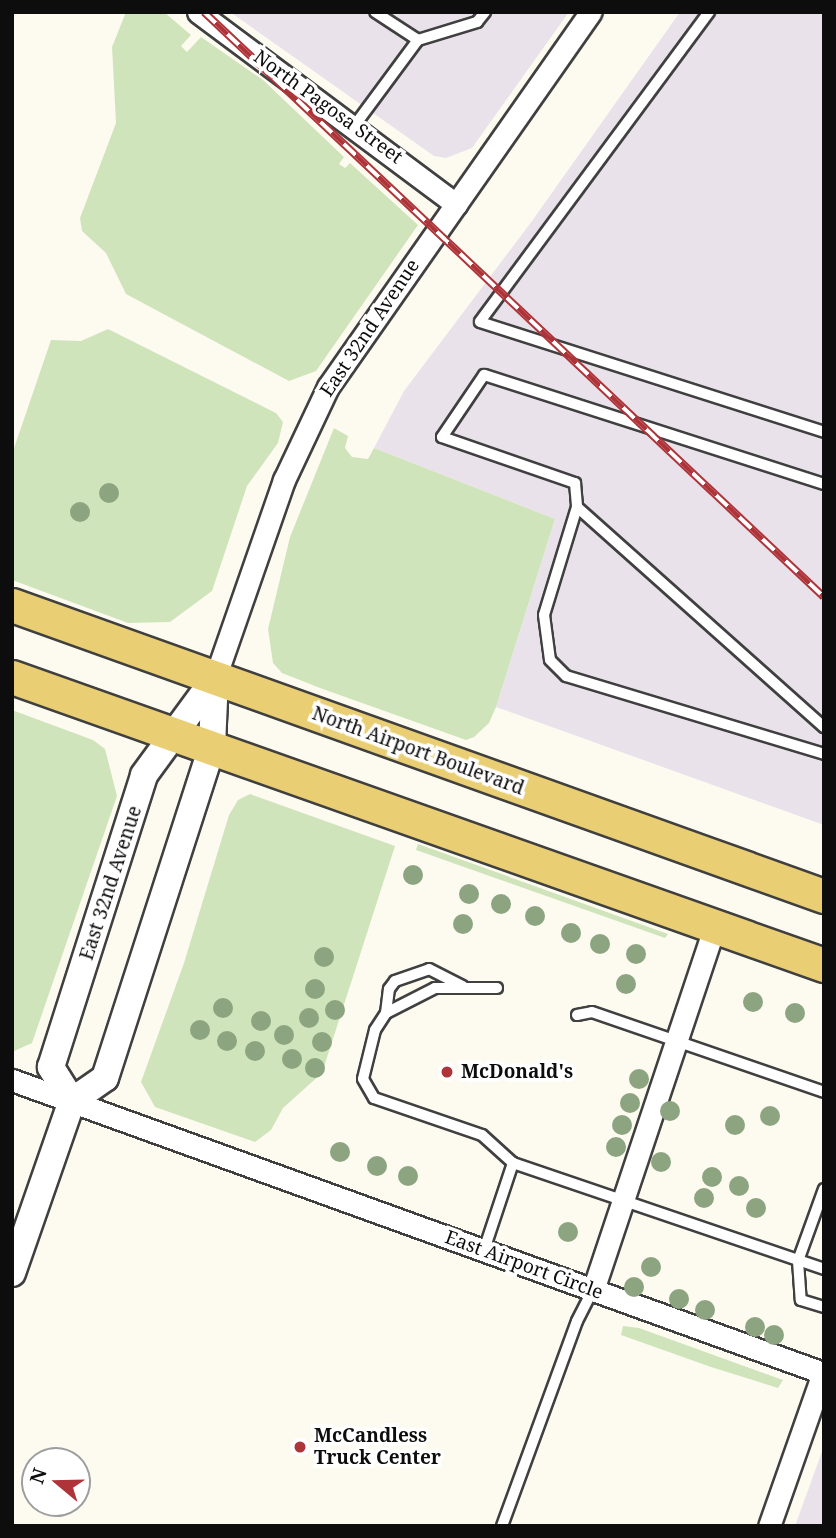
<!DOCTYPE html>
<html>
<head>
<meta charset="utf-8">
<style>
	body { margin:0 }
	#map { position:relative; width:836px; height:1538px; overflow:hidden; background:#fdfbef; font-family:"Noto Serif",serif }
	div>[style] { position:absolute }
	.industrial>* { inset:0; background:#eae2eb }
	.green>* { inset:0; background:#d0e4bc }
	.roads { filter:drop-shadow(2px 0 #404040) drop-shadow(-2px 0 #404040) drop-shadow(0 2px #404040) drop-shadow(0 -2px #404040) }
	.service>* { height:10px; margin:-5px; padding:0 5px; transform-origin:5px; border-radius:5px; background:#fff }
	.minor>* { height:21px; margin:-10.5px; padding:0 10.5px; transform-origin:10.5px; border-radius:10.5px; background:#fff }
	.tertiary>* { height:26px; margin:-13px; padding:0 13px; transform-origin:13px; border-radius:13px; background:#fff }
	.primary>* { height:33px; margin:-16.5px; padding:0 16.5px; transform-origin:16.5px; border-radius:16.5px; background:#eace73 }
	.rail>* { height:8px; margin-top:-4px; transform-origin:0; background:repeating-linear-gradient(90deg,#fff 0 16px,#ae3439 0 32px); box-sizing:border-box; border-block:2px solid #ae3439 }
	.trees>* { width:20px; height:20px; margin:-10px; border-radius:50%; background:#8ca580 }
	.dots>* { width:19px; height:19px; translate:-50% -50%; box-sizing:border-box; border:4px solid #fff; border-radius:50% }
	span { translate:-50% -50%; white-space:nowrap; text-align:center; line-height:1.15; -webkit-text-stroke:7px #fff; paint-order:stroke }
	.street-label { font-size:19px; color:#0d0d0d }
	.poi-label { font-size:19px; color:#0d0d0d; font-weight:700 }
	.left { translate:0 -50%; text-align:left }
	.frame { position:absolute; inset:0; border:14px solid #0d0d0d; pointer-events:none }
	.north { position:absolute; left:21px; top:1447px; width:70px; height:70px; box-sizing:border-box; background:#fff; border:2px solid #9e9e9e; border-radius:50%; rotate:289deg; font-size:19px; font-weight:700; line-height:28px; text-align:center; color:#0d0d0d }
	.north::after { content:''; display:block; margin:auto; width:24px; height:32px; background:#ae3439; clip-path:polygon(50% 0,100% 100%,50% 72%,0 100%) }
</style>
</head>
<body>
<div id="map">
	<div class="industrial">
		<i style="clip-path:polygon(230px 12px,569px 12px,472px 148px,446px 158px,434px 156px)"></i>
		<i style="clip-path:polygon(680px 12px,824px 12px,824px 825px,496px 707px,555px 519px,374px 448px,404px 391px,532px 221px)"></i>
		<i style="clip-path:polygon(824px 1446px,824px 1526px,795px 1526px)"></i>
	</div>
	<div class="green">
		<i style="clip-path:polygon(126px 12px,164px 12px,191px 35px,181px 46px,187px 52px,201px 37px,263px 80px,344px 157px,339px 164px,345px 168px,350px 163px,418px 225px,316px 371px,289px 381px,126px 294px,106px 253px,82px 231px,80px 218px,116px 123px,112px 47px)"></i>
		<i style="clip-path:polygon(108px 329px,276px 413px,283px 422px,278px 443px,247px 486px,212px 591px,170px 622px,128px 623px,12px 580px,12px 454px,51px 340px,81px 341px)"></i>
		<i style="clip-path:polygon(334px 428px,348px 436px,345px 448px,352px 457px,368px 459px,374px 448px,555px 519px,496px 707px,489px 723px,474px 737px,466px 740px,320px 688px,282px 673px,273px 663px,268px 629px,290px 537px)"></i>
		<i style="clip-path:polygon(12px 710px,93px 740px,105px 749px,117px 796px,32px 1043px,12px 1052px)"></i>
		<i style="clip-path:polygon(250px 794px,395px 846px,322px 1073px,283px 1108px,271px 1130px,255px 1142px,155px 1107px,141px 1082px,184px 963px,229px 815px,238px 800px)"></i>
		<i style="clip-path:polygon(418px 844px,668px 934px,665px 938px,416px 850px)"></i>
		<i style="clip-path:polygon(623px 1326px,639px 1328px,783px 1380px,778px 1388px,711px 1367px,621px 1335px)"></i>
	</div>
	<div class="roads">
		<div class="service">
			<i style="left:709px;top:12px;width:385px;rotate:126.5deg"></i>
			<i style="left:480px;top:322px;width:361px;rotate:17.7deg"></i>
			<i style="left:418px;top:40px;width:62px;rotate:-17deg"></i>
			<i style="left:477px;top:22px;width:13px;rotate:-51deg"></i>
			<i style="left:355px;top:125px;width:106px;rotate:-53.5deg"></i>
			<i style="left:418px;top:40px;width:51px;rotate:-146.9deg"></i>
			<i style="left:824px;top:484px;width:357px;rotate:-162.2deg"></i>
			<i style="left:484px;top:375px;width:75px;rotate:124.1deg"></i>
			<i style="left:442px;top:437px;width:141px;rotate:19.1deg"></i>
			<i style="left:575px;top:483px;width:24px;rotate:85deg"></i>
			<i style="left:577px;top:507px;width:331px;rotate:41.7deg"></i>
			<i style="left:577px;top:507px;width:113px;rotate:107deg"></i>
			<i style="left:544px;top:615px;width:45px;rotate:82.4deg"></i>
			<i style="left:550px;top:660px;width:23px;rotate:45deg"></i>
			<i style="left:566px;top:676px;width:270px;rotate:16.8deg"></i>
			<i style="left:497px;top:988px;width:62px;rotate:180deg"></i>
			<i style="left:435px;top:988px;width:55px;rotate:153deg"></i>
			<i style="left:386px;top:1013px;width:20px;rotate:123deg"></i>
			<i style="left:375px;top:1030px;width:50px;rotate:103.8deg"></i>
			<i style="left:363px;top:1079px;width:22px;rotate:60deg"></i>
			<i style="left:374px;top:1098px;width:114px;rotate:18.9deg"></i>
			<i style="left:482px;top:1135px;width:42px;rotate:42.1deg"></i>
			<i style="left:386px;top:1013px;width:24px;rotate:-83deg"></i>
			<i style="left:389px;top:989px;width:10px;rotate:-53deg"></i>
			<i style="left:395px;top:981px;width:36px;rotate:-19deg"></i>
			<i style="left:429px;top:969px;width:38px;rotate:27deg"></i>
			<i style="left:577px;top:1015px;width:15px;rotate:-11deg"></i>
			<i style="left:592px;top:1012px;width:245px;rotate:19deg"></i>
			<i style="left:824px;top:1189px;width:77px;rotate:109.9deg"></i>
			<i style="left:798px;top:1261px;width:39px;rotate:86deg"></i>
			<i style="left:801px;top:1300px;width:24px;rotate:17deg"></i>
			<i style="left:484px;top:1250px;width:92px;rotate:-71.6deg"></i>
			<i style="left:513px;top:1163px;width:329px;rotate:18.8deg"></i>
			<i style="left:502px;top:1526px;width:218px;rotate:-69.9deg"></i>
			<i style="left:577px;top:1321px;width:35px;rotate:-63deg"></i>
		</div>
		<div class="minor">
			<i style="left:198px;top:12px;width:322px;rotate:36.7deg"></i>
			<i style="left:215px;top:678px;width:210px;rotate:-70.8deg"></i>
			<i style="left:284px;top:480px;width:103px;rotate:-64.7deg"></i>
			<i style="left:328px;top:387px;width:458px;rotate:-55deg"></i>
			<i style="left:12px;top:1080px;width:862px;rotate:19.86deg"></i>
			<i style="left:823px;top:1373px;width:162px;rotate:109.4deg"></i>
			<i style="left:593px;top:1290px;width:384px;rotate:-71.5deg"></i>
		</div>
		<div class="tertiary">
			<i style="left:72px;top:1101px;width:40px;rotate:-122deg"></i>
			<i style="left:51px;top:1067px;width:306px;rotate:-72.3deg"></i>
			<i style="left:144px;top:775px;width:120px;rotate:-53.8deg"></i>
			<i style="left:12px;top:1273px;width:182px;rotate:-70.8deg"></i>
			<i style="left:72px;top:1101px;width:40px;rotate:-34.9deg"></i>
			<i style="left:105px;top:1078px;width:349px;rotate:-72.1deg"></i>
			<i style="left:212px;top:746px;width:68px;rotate:-87.5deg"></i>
		</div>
		<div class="primary">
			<i style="left:12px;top:605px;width:863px;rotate:19.72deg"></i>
			<i style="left:12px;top:677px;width:862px;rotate:19.53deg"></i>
		</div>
	</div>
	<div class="rail">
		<i style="left:204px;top:12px;width:852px;rotate:43.34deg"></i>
	</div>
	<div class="trees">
		<i style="left:109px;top:493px"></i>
		<i style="left:80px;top:512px"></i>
		<i style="left:413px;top:875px"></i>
		<i style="left:469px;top:894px"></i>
		<i style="left:501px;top:904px"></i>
		<i style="left:535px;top:916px"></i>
		<i style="left:463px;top:924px"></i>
		<i style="left:571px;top:933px"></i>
		<i style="left:600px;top:944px"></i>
		<i style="left:636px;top:954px"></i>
		<i style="left:324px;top:957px"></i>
		<i style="left:626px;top:984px"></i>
		<i style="left:315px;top:989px"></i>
		<i style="left:753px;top:1002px"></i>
		<i style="left:223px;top:1008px"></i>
		<i style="left:335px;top:1010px"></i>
		<i style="left:795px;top:1013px"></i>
		<i style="left:309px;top:1018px"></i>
		<i style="left:261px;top:1021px"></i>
		<i style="left:200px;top:1030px"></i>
		<i style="left:284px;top:1035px"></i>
		<i style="left:227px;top:1041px"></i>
		<i style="left:322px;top:1042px"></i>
		<i style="left:255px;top:1051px"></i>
		<i style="left:292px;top:1059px"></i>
		<i style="left:315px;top:1068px"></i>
		<i style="left:639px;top:1079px"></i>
		<i style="left:630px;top:1103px"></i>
		<i style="left:670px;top:1111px"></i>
		<i style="left:770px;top:1116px"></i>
		<i style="left:622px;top:1125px"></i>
		<i style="left:735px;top:1125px"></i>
		<i style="left:616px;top:1147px"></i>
		<i style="left:340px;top:1152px"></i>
		<i style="left:661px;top:1162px"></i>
		<i style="left:377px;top:1166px"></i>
		<i style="left:408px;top:1176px"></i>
		<i style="left:712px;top:1177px"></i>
		<i style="left:739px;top:1186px"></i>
		<i style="left:704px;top:1198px"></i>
		<i style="left:756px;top:1208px"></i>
		<i style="left:568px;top:1232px"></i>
		<i style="left:651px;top:1267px"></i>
		<i style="left:634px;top:1287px"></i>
		<i style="left:679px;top:1299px"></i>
		<i style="left:705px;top:1310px"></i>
		<i style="left:755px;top:1327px"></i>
		<i style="left:774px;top:1335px"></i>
	</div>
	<div class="dots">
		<i style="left:447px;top:1072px;background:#ae3439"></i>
		<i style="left:300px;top:1447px;background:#ae3439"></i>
	</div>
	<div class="street-label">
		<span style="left:328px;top:107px;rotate:36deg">North Pagosa Street</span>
		<span style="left:370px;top:328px;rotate:-56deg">East 32nd Avenue</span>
		<span style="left:418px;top:751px;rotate:20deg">North Airport Boulevard</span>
		<span style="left:111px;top:883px;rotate:-72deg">East 32nd Avenue</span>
		<span style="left:524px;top:1265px;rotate:20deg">East Airport Circle</span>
	</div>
	<div class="poi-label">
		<span class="left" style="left:461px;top:1072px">McDonald's</span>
		<span class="left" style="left:314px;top:1447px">McCandless<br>Truck Center</span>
	</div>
	<div class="frame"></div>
	<div class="north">N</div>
</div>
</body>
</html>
